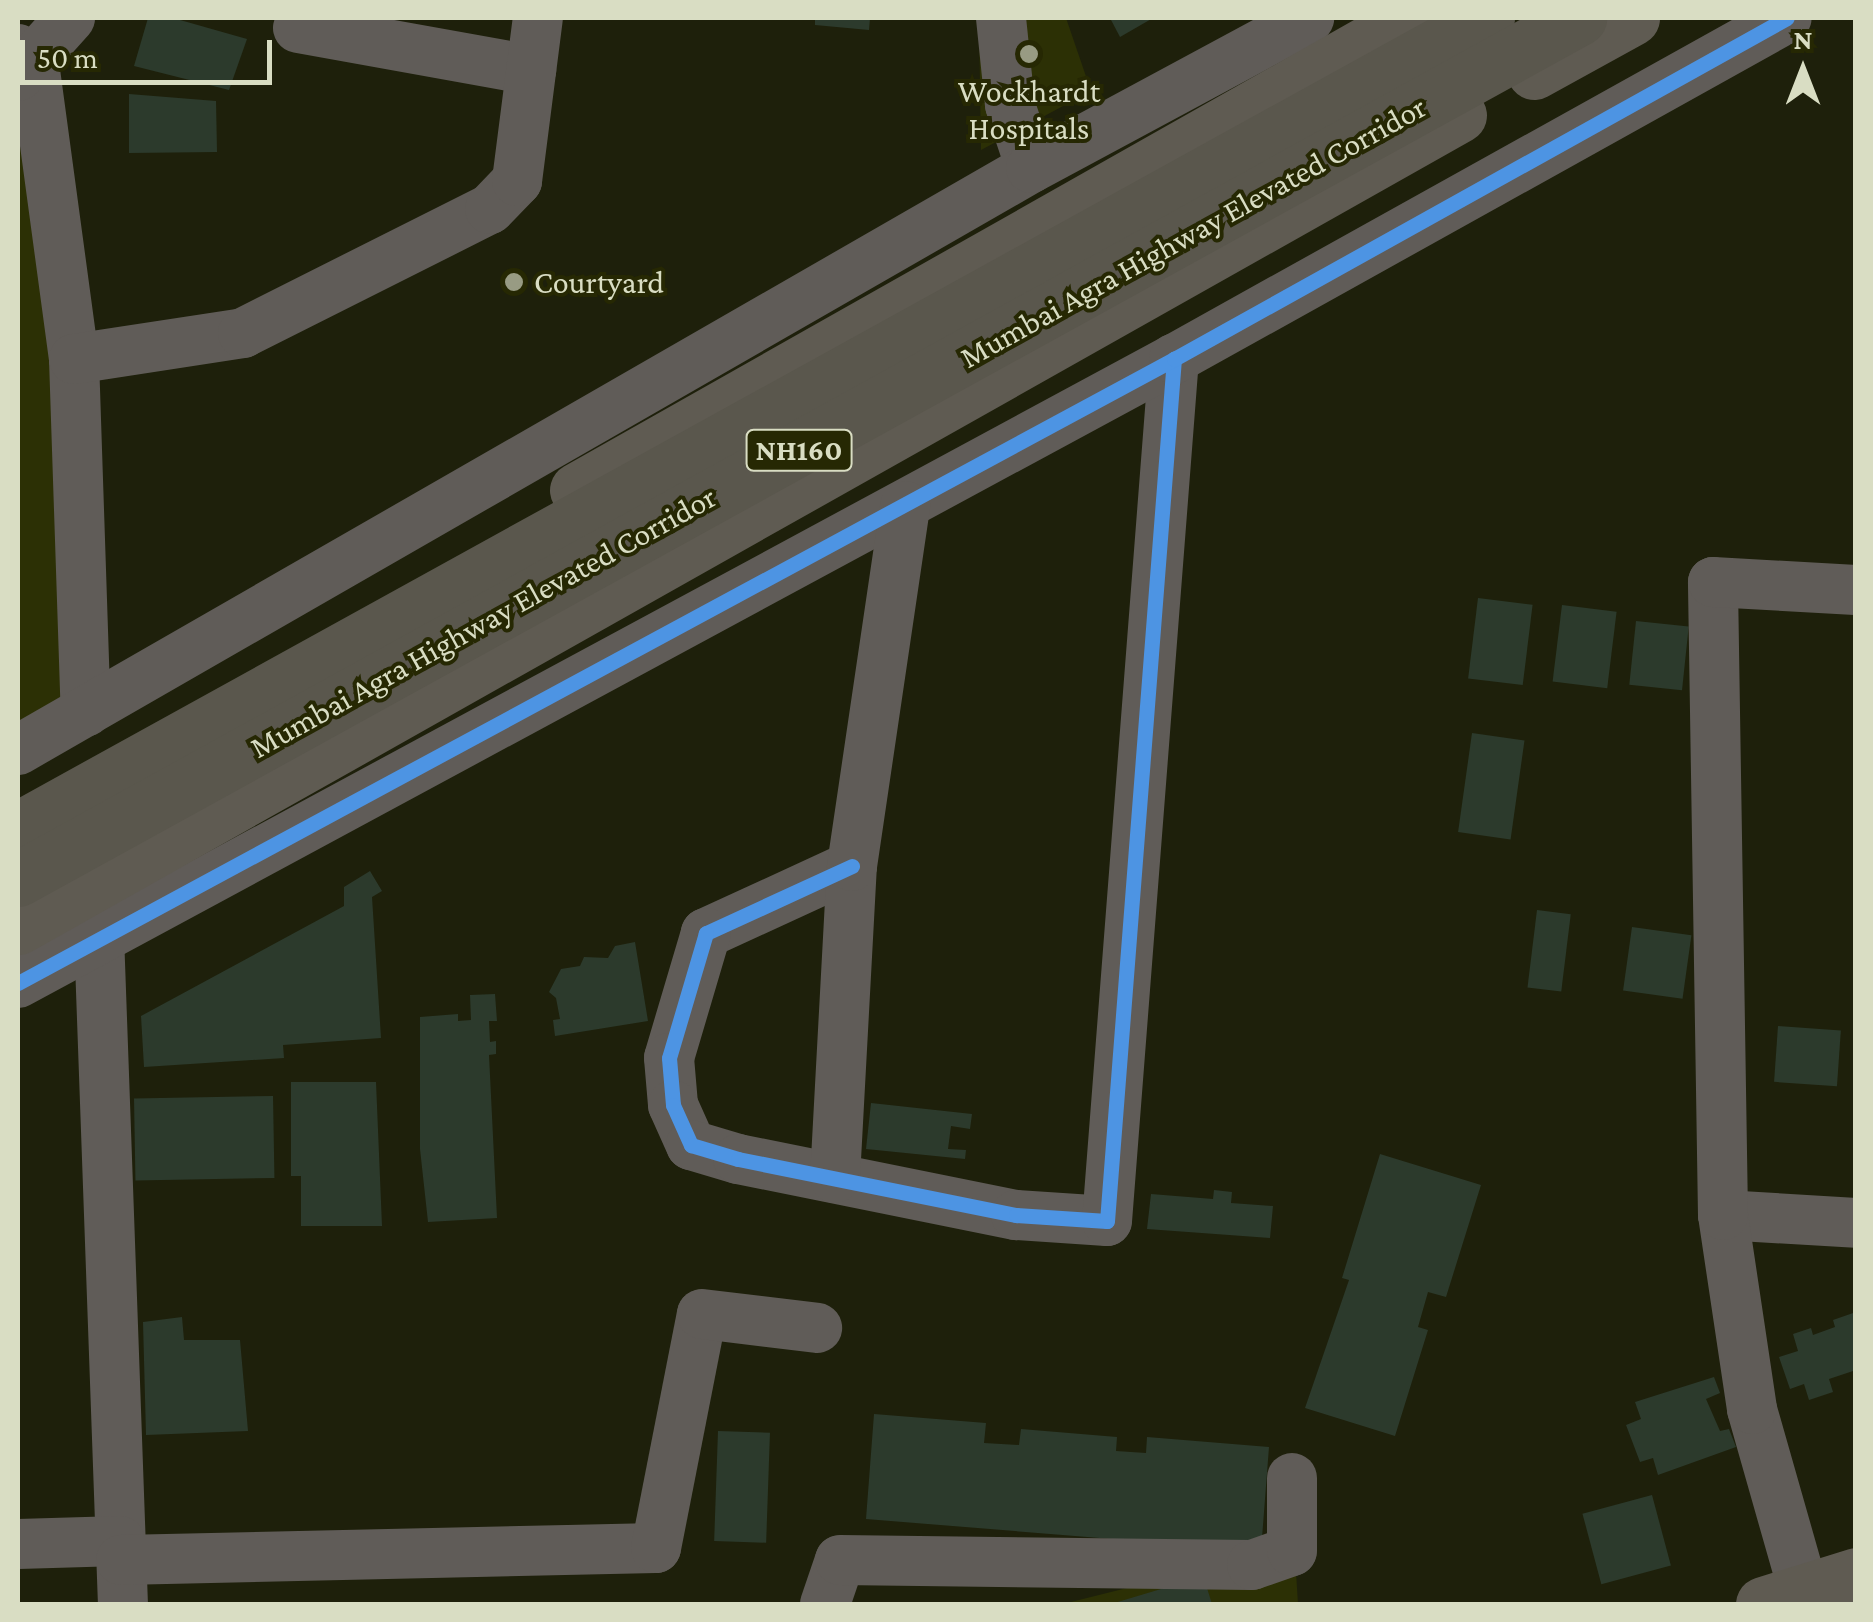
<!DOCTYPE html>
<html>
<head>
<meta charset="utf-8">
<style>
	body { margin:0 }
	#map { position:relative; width:1873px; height:1622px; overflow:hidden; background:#1e200b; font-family:"Crimson Pro",serif }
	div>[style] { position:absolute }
	.built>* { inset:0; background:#2c3005 }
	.building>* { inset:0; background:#2c3a2c; transform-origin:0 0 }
	.minor>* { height:50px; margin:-25px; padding:0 25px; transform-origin:25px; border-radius:25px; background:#605c58 }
	.major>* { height:55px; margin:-27.5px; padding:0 27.5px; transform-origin:27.5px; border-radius:27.5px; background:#5f5b52 }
	.highway>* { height:55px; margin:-27.5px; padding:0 27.5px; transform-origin:27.5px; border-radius:27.5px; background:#5a574d }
	.cycleway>* { height:15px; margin:-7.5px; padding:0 7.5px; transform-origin:7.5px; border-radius:7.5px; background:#4d94e3 }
	.dots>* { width:28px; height:28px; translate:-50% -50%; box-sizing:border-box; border:5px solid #262803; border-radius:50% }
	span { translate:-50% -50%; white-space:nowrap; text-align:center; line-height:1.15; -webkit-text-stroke:8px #262803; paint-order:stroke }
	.shield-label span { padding:2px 8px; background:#262803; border:2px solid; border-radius:8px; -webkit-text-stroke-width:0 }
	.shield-label { font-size:30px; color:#d9ddc3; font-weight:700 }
	.poi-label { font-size:32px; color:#d9ddc3 }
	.left { translate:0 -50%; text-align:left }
	.street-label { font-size:32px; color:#d9ddc3 }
	.frame { position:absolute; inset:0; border:20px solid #d9ddc3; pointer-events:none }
	.north { position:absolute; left:1753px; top:20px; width:100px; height:100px; -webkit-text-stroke:8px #262803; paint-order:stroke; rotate:0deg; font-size:28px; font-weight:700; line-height:40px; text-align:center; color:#d9ddc3 }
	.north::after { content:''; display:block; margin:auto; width:35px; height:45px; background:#d9ddc3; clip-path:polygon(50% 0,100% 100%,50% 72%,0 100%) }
	.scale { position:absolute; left:20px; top:40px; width:252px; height:45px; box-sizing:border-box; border:5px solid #d9ddc3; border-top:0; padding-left:12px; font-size:30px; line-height:35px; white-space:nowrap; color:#d9ddc3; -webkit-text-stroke:8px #262803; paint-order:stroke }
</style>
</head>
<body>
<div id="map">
	<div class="built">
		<i style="clip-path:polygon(979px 18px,1066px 18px,1091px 91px,981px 150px)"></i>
		<i style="clip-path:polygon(46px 95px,65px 703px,18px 730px,18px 113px)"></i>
		<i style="clip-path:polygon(1293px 1524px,1298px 1604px,1063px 1604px,1279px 1550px)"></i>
	</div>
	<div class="building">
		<i style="clip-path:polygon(148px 18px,173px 18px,247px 39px,229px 90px,134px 66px)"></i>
		<i style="clip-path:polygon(815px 18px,870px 18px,869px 30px,815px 25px)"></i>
		<i style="clip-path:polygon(1110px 18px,1153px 18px,1120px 37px)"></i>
		<i style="clip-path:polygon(129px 94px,216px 101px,217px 152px,129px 153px)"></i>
		<i style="left:1478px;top:598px;width:55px;height:81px;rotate:7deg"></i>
		<i style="left:1562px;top:605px;width:55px;height:77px;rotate:7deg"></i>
		<i style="left:1636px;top:621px;width:53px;height:64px;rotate:6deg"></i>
		<i style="left:1472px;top:733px;width:53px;height:100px;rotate:8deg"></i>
		<i style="clip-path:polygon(370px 871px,382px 891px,372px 897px,381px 1038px,283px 1045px,284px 1058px,144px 1067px,141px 1016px,344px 906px,344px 887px)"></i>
		<i style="left:1537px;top:910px;width:34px;height:78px;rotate:7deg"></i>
		<i style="left:1632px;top:927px;width:60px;height:64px;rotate:8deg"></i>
		<i style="clip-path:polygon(635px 942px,648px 1021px,555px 1036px,553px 1020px,560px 1019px,556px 998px,549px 992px,561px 969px,580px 966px,584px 957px,608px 958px,615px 946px)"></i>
		<i style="clip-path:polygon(495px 994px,497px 1021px,489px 1021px,490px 1042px,496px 1041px,496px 1054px,489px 1055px,497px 1218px,428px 1222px,420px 1149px,420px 1017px,458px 1014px,458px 1021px,471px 1020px,470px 995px)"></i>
		<i style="left:1778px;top:1026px;width:63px;height:56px;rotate:4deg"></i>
		<i style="clip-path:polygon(291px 1082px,376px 1082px,382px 1226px,301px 1226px,301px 1176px,291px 1176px)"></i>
		<i style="left:273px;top:1096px;width:82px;height:139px;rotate:89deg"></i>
		<i style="clip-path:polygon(871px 1103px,972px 1114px,970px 1129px,951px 1126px,948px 1149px,966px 1150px,965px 1159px,866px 1149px)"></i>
		<i style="clip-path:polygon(1380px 1154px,1481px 1185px,1446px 1297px,1428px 1292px,1418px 1327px,1428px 1330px,1395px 1436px,1305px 1408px,1349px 1280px,1342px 1278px)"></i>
		<i style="clip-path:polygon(1214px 1190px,1232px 1192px,1231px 1203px,1273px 1206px,1270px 1238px,1147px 1229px,1151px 1194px,1213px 1199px)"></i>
		<i style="clip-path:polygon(1856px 1312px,1856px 1370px,1829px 1379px,1833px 1392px,1809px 1400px,1804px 1384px,1790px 1389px,1779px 1357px,1798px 1351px,1793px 1334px,1811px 1328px,1813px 1335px,1835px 1327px,1833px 1320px)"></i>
		<i style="clip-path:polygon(182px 1317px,184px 1340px,240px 1340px,248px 1431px,146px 1435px,143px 1322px)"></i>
		<i style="clip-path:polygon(1714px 1377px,1720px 1393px,1706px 1399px,1720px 1431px,1729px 1429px,1736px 1447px,1658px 1475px,1653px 1458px,1640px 1462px,1626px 1425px,1641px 1419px,1635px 1402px)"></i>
		<i style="clip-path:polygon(874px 1414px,986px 1423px,984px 1443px,1019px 1445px,1021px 1429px,1117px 1437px,1116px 1451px,1146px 1453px,1147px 1437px,1269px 1447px,1261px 1551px,866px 1519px)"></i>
		<i style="left:718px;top:1431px;width:52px;height:110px;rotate:2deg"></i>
		<i style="left:1652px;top:1495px;width:73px;height:72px;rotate:75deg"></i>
		<i style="clip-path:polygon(1197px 1556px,1212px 1604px,1111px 1604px,1161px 1589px)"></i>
	</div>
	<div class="minor">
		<i style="left:1001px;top:18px;width:87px;rotate:84.1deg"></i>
		<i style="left:1010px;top:105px;width:66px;rotate:71.6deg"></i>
		<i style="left:298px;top:28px;width:237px;rotate:10.2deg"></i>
		<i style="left:18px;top:49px;width:21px;rotate:41deg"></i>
		<i style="left:34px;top:63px;width:299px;rotate:82.3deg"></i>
		<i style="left:74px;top:359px;width:353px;rotate:88.1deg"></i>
		<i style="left:18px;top:76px;width:78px;rotate:-48.1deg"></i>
		<i style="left:74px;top:359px;width:171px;rotate:-8.7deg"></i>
		<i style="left:243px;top:333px;width:276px;rotate:-26.7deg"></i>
		<i style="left:490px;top:209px;width:39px;rotate:-46deg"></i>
		<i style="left:517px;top:181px;width:164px;rotate:-82.7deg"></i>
		<i style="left:18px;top:750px;width:1168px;rotate:-29.88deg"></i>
		<i style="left:1031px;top:168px;width:316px;rotate:-28.3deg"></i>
		<i style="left:852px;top:866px;width:161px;rotate:155.3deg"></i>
		<i style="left:706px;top:933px;width:130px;rotate:106.5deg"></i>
		<i style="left:669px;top:1058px;width:47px;rotate:85.1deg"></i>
		<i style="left:673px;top:1105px;width:44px;rotate:65.8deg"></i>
		<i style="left:691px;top:1145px;width:49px;rotate:16.6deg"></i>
		<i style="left:738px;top:1159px;width:284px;rotate:11.4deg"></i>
		<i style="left:1016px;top:1215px;width:91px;rotate:3.8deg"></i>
		<i style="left:1107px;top:1221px;width:865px;rotate:-85.56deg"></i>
		<i style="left:99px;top:935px;width:669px;rotate:87.95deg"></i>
		<i style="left:18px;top:983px;width:1314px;rotate:-28.36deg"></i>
		<i style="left:1174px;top:359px;width:701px;rotate:-29.09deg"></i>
		<i style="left:835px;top:1178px;width:312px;rotate:-86.9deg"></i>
		<i style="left:852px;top:866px;width:364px;rotate:-81.6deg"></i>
		<i style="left:1723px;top:1215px;width:133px;rotate:3.4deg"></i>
		<i style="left:18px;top:1544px;width:102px;rotate:-1.7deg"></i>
		<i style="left:121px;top:1560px;width:535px;rotate:-1.28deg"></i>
		<i style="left:656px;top:1548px;width:238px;rotate:-78.9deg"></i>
		<i style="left:702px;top:1314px;width:116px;rotate:6.9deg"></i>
		<i style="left:1804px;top:1592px;width:190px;rotate:-105.9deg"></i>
		<i style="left:1752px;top:1409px;width:196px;rotate:-98.5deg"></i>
		<i style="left:1723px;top:1215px;width:633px;rotate:-90.91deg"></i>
		<i style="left:1713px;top:582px;width:143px;rotate:3.2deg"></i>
		<i style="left:825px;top:1604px;width:46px;rotate:-71.2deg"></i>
		<i style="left:840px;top:1560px;width:412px;rotate:0.7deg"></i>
		<i style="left:1252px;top:1565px;width:42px;rotate:-19.3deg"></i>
		<i style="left:1292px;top:1551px;width:73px;rotate:-90deg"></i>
	</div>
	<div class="major">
		<i style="left:1534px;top:72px;width:112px;rotate:-28.9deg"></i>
		<i style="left:577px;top:490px;width:959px;rotate:-29.48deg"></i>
		<i style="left:18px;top:927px;width:1654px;rotate:-29.4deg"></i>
		<i style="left:1763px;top:1604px;width:97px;rotate:-17.3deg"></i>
	</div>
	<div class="highway">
		<i style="left:18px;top:829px;width:1678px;rotate:-28.9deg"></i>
		<i style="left:18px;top:879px;width:1783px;rotate:-28.88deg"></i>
	</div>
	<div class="cycleway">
		<i style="left:852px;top:866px;width:161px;rotate:155.3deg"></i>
		<i style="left:706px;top:933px;width:130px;rotate:106.5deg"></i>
		<i style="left:669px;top:1058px;width:47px;rotate:85.1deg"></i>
		<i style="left:673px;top:1105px;width:44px;rotate:65.8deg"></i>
		<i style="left:691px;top:1145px;width:49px;rotate:16.6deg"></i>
		<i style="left:738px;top:1159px;width:284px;rotate:11.4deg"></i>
		<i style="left:1016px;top:1215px;width:91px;rotate:3.8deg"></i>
		<i style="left:1107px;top:1221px;width:865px;rotate:-85.56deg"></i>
		<i style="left:18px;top:983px;width:1314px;rotate:-28.36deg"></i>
		<i style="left:1174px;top:359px;width:701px;rotate:-29.09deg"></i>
	</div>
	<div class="dots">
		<i style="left:1029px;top:54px;background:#989b83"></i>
		<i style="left:514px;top:282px;background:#989b83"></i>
	</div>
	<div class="shield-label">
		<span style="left:799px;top:450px">NH160</span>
	</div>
	<div class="poi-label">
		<span style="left:1029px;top:110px">Wockhardt<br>Hospitals</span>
		<span class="left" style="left:534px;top:282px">Courtyard</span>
	</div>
	<div class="street-label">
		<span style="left:1193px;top:232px;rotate:-29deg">Mumbai Agra Highway Elevated Corridor</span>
		<span style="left:483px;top:622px;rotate:-29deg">Mumbai Agra Highway Elevated Corridor</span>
	</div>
	<div class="frame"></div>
	<div class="north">N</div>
	<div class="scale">50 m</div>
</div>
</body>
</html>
